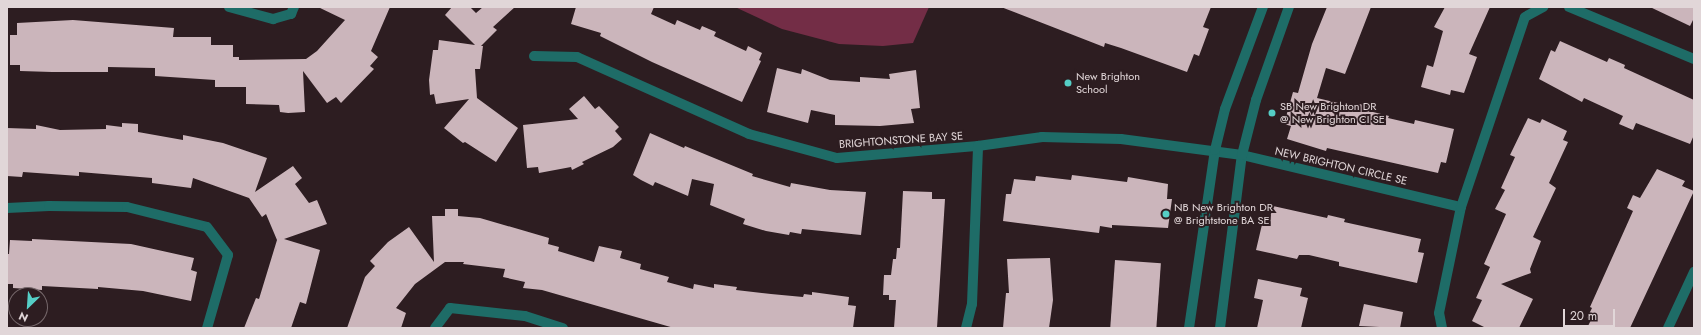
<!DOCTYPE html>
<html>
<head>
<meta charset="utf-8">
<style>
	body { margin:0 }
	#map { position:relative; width:1701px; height:335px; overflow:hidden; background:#2d1d21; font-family:Jost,sans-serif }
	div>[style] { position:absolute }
	.green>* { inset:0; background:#732d46 }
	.building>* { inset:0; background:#cbb5bb; transform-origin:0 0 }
	.minor>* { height:10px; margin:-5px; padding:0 5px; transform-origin:5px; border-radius:5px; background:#1e6c67 }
	.dots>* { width:11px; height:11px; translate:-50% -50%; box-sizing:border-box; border:2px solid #2d1d21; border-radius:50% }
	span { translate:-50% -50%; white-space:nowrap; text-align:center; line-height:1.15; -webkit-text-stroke:4px #2d1d21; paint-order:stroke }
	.poi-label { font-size:11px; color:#e1d6d8 }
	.left { translate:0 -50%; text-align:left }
	.street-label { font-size:11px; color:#e1d6d8 }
	.frame { position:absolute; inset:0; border:8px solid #e1d6d8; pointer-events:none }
	.north { position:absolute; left:8px; top:287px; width:40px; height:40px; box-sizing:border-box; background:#2d1d21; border:1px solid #75676a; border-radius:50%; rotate:205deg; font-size:11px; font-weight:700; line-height:16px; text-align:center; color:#e1d6d8 }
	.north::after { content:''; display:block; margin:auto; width:14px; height:18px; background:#55cec6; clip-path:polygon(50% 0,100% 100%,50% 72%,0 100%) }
	.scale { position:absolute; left:1563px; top:309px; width:52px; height:18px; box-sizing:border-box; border:2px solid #e1d6d8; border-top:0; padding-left:5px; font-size:12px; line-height:14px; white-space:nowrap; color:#e1d6d8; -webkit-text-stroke:3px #2d1d21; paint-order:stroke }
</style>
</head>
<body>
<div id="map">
	<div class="green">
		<i style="clip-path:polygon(735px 7px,929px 7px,913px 43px,883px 46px,839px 44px,782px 29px)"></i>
	</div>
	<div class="building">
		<i style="clip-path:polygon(318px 7px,390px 7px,371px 51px,378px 57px,370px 66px,374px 69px,341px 103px,336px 97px,327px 103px,303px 71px,305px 112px,288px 113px,280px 112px,279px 105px,246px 104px,246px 87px,215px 87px,215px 80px,155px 76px,155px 68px,108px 67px,108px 72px,52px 72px,20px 71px,20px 65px,10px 65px,10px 35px,17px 35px,17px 23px,73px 20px,174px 28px,173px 37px,211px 37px,211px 45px,233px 45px,233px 57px,239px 57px,239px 60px,306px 59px,317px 51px,345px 20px)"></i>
		<i style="clip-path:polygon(452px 7px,470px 7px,476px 13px,483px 7px,515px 7px,493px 27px,497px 30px,481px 46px,483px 46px,480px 69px,475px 69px,477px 98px,518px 128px,496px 162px,465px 142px,463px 143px,444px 128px,469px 99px,436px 104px,434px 94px,430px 95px,429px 80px,433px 50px,438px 50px,439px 40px,475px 45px,445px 15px)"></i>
		<i style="clip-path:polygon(576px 7px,654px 7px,651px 14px,675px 25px,677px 20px,700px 30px,702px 26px,716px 32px,714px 36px,746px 51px,748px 46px,762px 53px,759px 60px,761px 61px,742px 102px,652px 62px,600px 36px,601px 33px,571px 24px)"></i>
		<i style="clip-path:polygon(1001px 7px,1211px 7px,1203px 27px,1209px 29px,1199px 56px,1194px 54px,1187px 72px,1121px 48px,1105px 43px,1104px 47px)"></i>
		<i style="clip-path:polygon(1327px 7px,1371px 7px,1345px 74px,1326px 68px,1317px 98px,1359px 108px,1359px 104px,1374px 107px,1373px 112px,1389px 116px,1388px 118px,1414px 124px,1415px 120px,1454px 129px,1446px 163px,1441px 162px,1438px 173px,1327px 148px,1326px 151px,1287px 139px,1291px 126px,1284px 124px,1293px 92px,1298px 93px,1312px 44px)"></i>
		<i style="clip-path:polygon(1445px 7px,1490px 7px,1469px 54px,1477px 57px,1464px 93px,1451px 90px,1450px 95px,1421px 87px,1427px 65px,1433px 67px,1443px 31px,1434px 27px)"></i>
		<i style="clip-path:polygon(1650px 7px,1694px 7px,1694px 18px,1690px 26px)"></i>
		<i style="clip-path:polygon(1560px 41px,1607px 62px,1609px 58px,1625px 65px,1624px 68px,1694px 100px,1694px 135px,1690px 144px,1636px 123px,1633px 130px,1619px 124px,1623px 116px,1584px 98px,1582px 102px,1539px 79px,1551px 50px,1555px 52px)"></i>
		<i style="clip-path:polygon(777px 68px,801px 74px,802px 69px,830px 80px,860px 82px,860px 77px,890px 79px,889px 74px,916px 70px,920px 108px,911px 109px,914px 123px,880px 126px,835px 125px,835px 115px,811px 110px,808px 123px,767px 112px)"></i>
		<i style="clip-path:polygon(584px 96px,595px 109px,599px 106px,619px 127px,615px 131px,622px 139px,613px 147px,582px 162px,584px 164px,572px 170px,571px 167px,539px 173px,538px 167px,527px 168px,523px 125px,578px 119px,569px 109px)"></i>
		<i style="clip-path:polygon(1528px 118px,1540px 123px,1542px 119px,1567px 131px,1563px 140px,1568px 142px,1549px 183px,1556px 188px,1533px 237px,1541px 241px,1530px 269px,1531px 273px,1501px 284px,1533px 299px,1519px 328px,1486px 328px,1472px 321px,1482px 300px,1476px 298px,1490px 267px,1484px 264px,1506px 214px,1495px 209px,1505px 190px,1501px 188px,1515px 157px,1510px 155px)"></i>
		<i style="clip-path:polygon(122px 123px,138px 124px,138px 132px,183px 140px,183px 135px,223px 143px,267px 158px,255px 192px,293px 166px,302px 178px,295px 184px,309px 203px,317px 200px,327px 224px,284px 239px,320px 250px,306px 304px,300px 302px,291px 328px,244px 328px,256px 298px,259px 299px,277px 240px,266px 214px,262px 217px,249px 198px,193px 178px,191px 188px,152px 183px,152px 178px,79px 172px,79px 176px,23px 172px,22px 177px,7px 176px,7px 128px,36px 129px,36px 125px,60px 130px,106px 129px,106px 125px,122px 127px)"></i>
		<i style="clip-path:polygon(650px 133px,684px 148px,685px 146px,753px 174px,752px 176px,790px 187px,791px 183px,830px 190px,866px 192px,861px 235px,802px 229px,801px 234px,790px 232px,789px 235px,766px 231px,743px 224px,745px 219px,710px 205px,714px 184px,692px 179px,688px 196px,655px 182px,653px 186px,641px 180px,633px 175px)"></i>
		<i style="clip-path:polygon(1657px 169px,1685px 181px,1682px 186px,1694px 191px,1630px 328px,1587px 328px,1591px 320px,1587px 318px,1592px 308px,1590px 307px,1633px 211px,1627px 208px,1633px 195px,1640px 198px)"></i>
		<i style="clip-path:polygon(1072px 175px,1127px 182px,1128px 177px,1168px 184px,1167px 199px,1172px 199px,1168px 228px,1112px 225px,1112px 228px,1100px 226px,1099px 233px,1003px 221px,1006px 194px,1011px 194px,1014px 179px,1035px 181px,1036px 176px,1071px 180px)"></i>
		<i style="clip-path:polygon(903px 191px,932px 192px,932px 199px,945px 199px,937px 328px,894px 328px,896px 300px,889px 300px,889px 295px,883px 295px,884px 275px,891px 275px,893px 259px,896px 259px,897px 248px,900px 248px)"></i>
		<i style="clip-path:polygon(1273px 206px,1327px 218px,1328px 215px,1345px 219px,1344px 222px,1421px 239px,1418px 252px,1424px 253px,1417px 283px,1339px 266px,1339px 262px,1309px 255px,1299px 255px,1297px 259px,1256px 250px,1264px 216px,1270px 218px)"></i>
		<i style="clip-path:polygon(445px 209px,458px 209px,458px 216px,480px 218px,549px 238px,548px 244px,559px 247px,558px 251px,594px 262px,599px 246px,622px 251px,620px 258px,641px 264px,640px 269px,669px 277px,667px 282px,693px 289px,694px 284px,714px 288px,714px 284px,737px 287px,736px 290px,771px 294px,803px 297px,804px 294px,812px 295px,812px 292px,849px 297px,848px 305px,856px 306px,853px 328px,674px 328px,542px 290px,523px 288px,525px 282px,503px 277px,505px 269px,463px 264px,464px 262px,445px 262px,415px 284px,396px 308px,406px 313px,401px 328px,347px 328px,365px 277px,375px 266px,370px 261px,388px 242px,409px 227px,434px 262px,432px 216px,445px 216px)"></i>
		<i style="clip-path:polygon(32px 239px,131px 244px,194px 258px,191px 270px,197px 272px,191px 301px,143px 291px,98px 287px,98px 289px,42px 286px,42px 290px,13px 288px,13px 284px,7px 284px,7px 254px,9px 254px,10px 240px,32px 241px)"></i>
		<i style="clip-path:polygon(1050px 258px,1053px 300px,1049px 328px,1003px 328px,1006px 293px,1009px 293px,1007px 259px)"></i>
		<i style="left:1115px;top:260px;width:46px;height:68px;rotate:4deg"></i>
		<i style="clip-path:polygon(1258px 279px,1302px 288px,1300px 296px,1308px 298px,1301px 328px,1257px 328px,1263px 300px,1254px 298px)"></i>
		<i style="clip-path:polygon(1364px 304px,1403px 312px,1400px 328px,1359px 326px)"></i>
	</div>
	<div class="minor">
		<i style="left:229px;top:7px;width:46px;rotate:15.3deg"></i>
		<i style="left:273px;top:19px;width:19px;rotate:-16deg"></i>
		<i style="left:291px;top:14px;width:8px;rotate:-67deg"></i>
		<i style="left:1569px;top:7px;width:135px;rotate:22.6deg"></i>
		<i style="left:534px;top:56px;width:43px;rotate:1.3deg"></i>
		<i style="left:577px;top:57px;width:188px;rotate:24.1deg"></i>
		<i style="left:749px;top:134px;width:91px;rotate:15.3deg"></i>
		<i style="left:837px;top:158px;width:142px;rotate:-4.9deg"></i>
		<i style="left:978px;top:146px;width:65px;rotate:-8deg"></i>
		<i style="left:1042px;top:137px;width:79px;rotate:1.5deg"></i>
		<i style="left:1121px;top:139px;width:122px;rotate:7.5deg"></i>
		<i style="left:1242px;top:155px;width:225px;rotate:13.4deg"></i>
		<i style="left:7px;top:208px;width:42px;rotate:-2.7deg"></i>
		<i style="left:49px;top:206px;width:78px;rotate:0.7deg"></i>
		<i style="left:127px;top:207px;width:82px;rotate:14deg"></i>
		<i style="left:207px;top:227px;width:35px;rotate:53deg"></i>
		<i style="left:228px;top:255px;width:76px;rotate:106deg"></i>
		<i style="left:435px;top:328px;width:25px;rotate:-53deg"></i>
		<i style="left:450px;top:308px;width:75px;rotate:6.1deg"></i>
		<i style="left:525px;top:316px;width:40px;rotate:18deg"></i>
		<i style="left:966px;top:328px;width:25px;rotate:-76deg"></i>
		<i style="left:972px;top:304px;width:158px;rotate:-87.8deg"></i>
		<i style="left:1189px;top:328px;width:180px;rotate:-81.7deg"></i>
		<i style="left:1215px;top:150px;width:42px;rotate:-76.3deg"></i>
		<i style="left:1225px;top:109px;width:109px;rotate:-69.6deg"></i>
		<i style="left:1220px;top:328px;width:174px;rotate:-82.8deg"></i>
		<i style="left:1242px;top:155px;width:57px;rotate:-75.7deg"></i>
		<i style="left:1256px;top:100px;width:99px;rotate:-70.5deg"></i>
		<i style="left:1442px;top:328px;width:15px;rotate:-101deg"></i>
		<i style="left:1439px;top:313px;width:108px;rotate:-78.3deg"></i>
		<i style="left:1461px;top:207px;width:200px;rotate:-71.4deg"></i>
		<i style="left:1525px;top:17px;width:21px;rotate:-29deg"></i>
		<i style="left:1668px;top:328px;width:62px;rotate:-65.1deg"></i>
	</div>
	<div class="dots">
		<i style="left:1068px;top:83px;background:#55cec6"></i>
		<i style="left:1272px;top:113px;background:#55cec6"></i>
		<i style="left:1166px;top:214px;background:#55cec6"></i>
	</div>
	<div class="poi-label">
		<span class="left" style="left:1076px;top:83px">New Brighton<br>School</span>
		<span class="left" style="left:1280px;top:113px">SB New Brighton DR<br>@ New Brighton CI SE</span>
		<span class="left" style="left:1174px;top:214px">NB New Brighton DR<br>@ Brightstone BA SE</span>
	</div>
	<div class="street-label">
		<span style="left:901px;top:140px;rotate:-4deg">BRIGHTONSTONE BAY SE</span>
		<span style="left:1341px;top:166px;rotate:13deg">NEW BRIGHTON CIRCLE SE</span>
	</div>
	<div class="frame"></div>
	<div class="north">N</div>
	<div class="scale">20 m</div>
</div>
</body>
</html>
